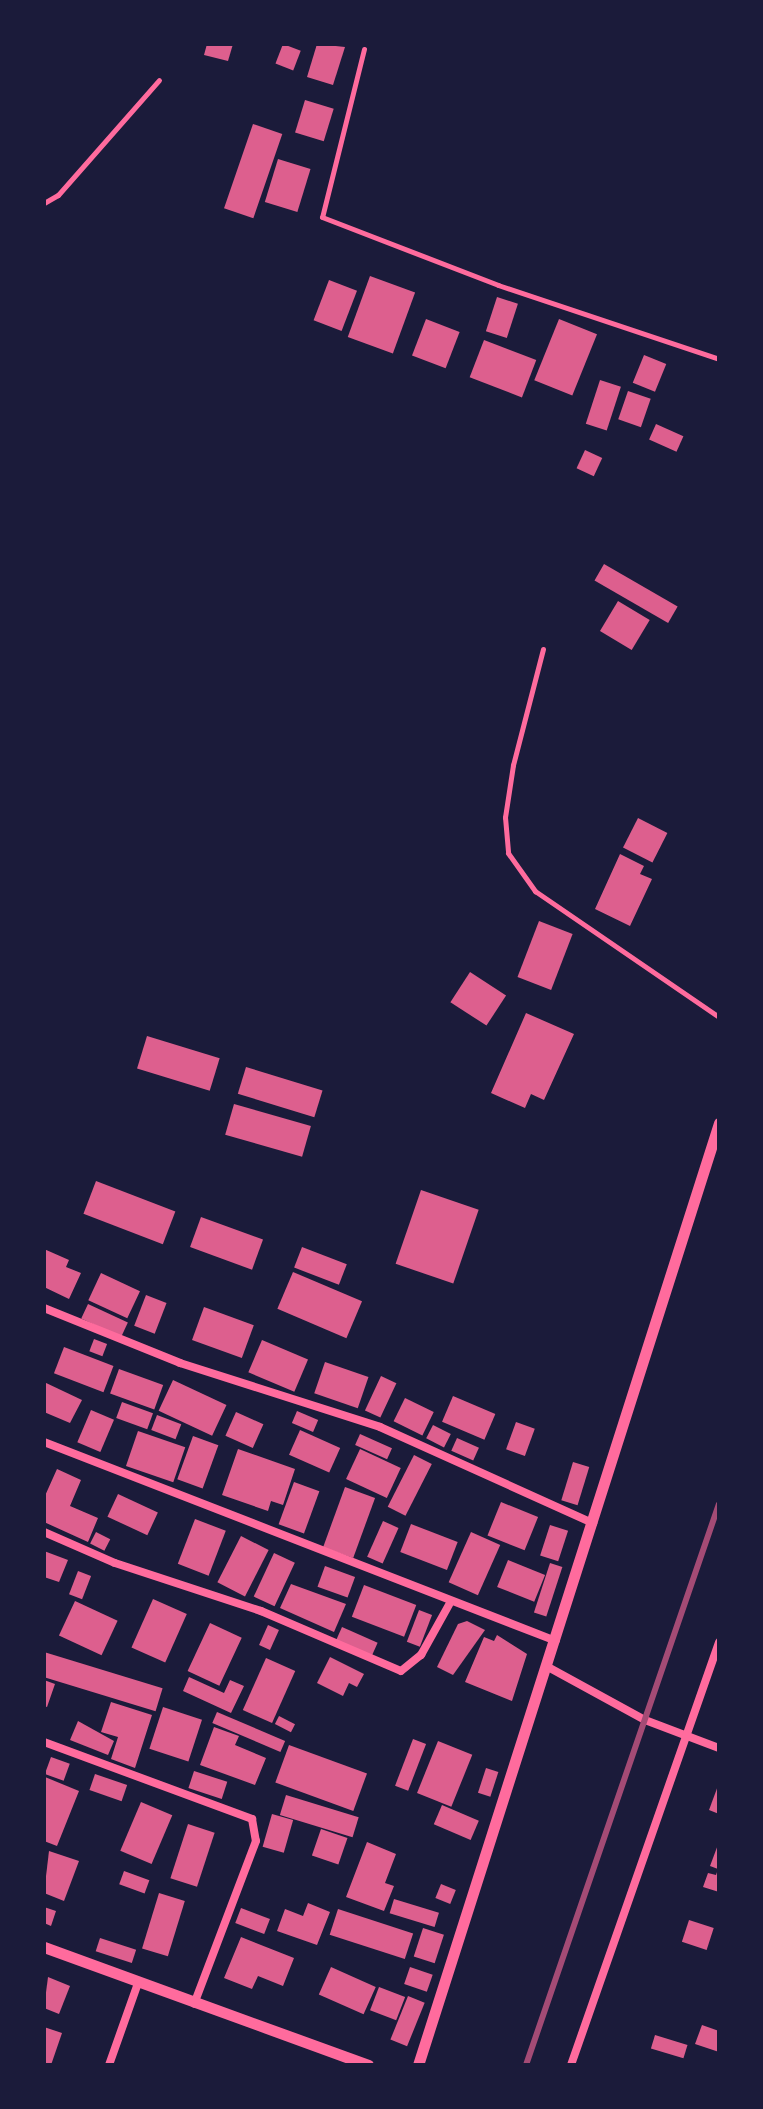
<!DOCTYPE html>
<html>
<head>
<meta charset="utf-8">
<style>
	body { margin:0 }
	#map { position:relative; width:763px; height:2109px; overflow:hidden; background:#1b1b3a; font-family:"DejaVu Sans",sans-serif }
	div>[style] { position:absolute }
	.building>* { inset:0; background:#dd5f8e; transform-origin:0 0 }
	.service>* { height:5px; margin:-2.5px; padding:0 2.5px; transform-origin:2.5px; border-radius:2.5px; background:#ff6b9d }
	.minor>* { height:8px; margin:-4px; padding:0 4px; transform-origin:4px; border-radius:4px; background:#ff6b9d }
	.tertiary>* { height:11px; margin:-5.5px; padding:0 5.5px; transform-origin:5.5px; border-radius:5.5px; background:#ff6b9d }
	.rail>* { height:6px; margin:-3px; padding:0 3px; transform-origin:3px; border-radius:3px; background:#a44b75 }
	span { translate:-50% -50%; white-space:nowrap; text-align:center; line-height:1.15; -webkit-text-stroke:8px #1b1b3a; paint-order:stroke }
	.frame { position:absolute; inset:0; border:46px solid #1b1b3a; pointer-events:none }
</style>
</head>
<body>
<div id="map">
	<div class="building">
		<i style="clip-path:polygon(207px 44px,233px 44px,228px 61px,204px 55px)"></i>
		<i style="left:283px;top:44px;width:19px;height:21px;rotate:21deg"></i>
		<i style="clip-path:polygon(317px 44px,345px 47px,333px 85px,307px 77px)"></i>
		<i style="left:305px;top:100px;width:30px;height:34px;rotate:17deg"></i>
		<i style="left:253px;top:124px;width:31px;height:89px;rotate:19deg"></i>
		<i style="left:278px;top:159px;width:34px;height:45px;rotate:17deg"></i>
		<i style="left:370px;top:276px;width:48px;height:65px;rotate:20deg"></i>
		<i style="left:329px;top:280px;width:30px;height:43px;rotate:21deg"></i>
		<i style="left:497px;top:297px;width:22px;height:36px;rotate:18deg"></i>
		<i style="left:426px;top:319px;width:36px;height:39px;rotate:21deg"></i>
		<i style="left:559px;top:319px;width:41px;height:66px;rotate:22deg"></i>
		<i style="left:484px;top:340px;width:56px;height:40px;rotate:21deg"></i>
		<i style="left:644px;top:355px;width:24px;height:30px;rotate:22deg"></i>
		<i style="left:600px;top:380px;width:22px;height:46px;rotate:18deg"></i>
		<i style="left:628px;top:391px;width:24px;height:30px;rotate:19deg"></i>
		<i style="left:656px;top:424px;width:30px;height:17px;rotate:24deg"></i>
		<i style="left:585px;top:450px;width:19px;height:20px;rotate:25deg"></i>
		<i style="left:604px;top:564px;width:85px;height:19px;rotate:30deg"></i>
		<i style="left:618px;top:601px;width:37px;height:35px;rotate:31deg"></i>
		<i style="left:638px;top:818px;width:33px;height:33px;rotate:27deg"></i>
		<i style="clip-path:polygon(620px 854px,644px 866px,640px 874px,652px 879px,630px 926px,595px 909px)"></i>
		<i style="left:539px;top:921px;width:36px;height:60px;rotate:21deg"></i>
		<i style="left:470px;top:972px;width:43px;height:36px;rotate:33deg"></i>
		<i style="clip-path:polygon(526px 1013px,574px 1034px,544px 1100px,531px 1094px,525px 1108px,491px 1093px)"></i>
		<i style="left:147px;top:1036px;width:76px;height:34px;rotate:17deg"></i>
		<i style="left:246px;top:1067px;width:80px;height:28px;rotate:17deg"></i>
		<i style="left:234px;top:1104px;width:80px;height:32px;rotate:16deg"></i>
		<i style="left:96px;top:1181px;width:85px;height:35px;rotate:21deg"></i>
		<i style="left:421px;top:1190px;width:61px;height:78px;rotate:19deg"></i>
		<i style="left:201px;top:1217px;width:66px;height:32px;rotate:20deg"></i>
		<i style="left:302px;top:1247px;width:48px;height:22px;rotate:21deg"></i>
		<i style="clip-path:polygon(44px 1249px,69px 1260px,66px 1267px,81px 1273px,69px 1299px,44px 1287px)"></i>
		<i style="left:293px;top:1272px;width:75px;height:40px;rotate:23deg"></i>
		<i style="left:101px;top:1273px;width:43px;height:30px;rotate:25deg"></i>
		<i style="left:146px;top:1295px;width:22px;height:33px;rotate:21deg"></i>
		<i style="left:88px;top:1304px;width:44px;height:16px;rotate:25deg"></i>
		<i style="left:204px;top:1307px;width:53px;height:35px;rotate:20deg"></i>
		<i style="left:94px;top:1339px;width:14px;height:13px;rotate:21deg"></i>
		<i style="left:262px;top:1340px;width:50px;height:35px;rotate:23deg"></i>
		<i style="left:64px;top:1347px;width:53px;height:28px;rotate:21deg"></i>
		<i style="left:325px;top:1362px;width:46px;height:33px;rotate:19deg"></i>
		<i style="left:119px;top:1369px;width:47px;height:26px;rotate:20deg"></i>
		<i style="left:381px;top:1376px;width:17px;height:38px;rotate:25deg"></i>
		<i style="left:173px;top:1380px;width:59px;height:34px;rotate:25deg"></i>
		<i style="clip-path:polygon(44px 1382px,82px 1400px,70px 1423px,44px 1412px)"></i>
		<i style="left:453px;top:1396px;width:46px;height:28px;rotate:23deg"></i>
		<i style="left:405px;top:1398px;width:32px;height:26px;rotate:26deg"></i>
		<i style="left:122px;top:1402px;width:33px;height:17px;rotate:20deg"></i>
		<i style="left:91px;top:1410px;width:25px;height:35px;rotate:23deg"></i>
		<i style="left:297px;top:1411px;width:23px;height:13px;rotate:23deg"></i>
		<i style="left:236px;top:1412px;width:30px;height:26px;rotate:24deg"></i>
		<i style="left:157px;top:1415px;width:26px;height:16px;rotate:21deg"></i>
		<i style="left:516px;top:1422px;width:20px;height:29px;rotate:20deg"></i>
		<i style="left:433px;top:1425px;width:20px;height:15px;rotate:27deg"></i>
		<i style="left:300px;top:1430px;width:44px;height:27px;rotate:24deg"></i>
		<i style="left:138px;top:1431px;width:50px;height:37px;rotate:19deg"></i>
		<i style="left:360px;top:1434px;width:35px;height:12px;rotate:24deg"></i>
		<i style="left:193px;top:1436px;width:27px;height:46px;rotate:20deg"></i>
		<i style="left:457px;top:1438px;width:24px;height:14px;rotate:24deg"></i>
		<i style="clip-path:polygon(238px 1449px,295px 1469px,283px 1505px,271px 1501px,268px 1511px,222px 1495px)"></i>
		<i style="left:360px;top:1449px;width:45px;height:33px;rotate:25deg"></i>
		<i style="left:414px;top:1455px;width:20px;height:58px;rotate:27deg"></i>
		<i style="left:573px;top:1462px;width:17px;height:40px;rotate:17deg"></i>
		<i style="clip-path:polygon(57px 1469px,81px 1480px,70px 1506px,98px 1518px,88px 1542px,44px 1522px,44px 1498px)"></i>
		<i style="left:294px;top:1482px;width:27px;height:45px;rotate:20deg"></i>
		<i style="left:345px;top:1487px;width:32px;height:64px;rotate:20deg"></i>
		<i style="left:118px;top:1494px;width:44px;height:25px;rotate:25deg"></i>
		<i style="left:501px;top:1502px;width:40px;height:36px;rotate:22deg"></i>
		<i style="left:195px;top:1519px;width:33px;height:48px;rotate:21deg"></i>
		<i style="left:383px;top:1521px;width:17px;height:39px;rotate:24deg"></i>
		<i style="left:411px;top:1524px;width:50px;height:30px;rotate:21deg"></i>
		<i style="left:550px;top:1525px;width:19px;height:32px;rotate:18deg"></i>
		<i style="left:96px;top:1532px;width:16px;height:13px;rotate:27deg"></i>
		<i style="left:471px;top:1532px;width:32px;height:55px;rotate:24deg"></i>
		<i style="left:241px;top:1536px;width:31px;height:52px;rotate:27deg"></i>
		<i style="clip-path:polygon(44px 1551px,68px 1560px,59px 1582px,44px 1577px)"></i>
		<i style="left:274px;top:1553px;width:23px;height:48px;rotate:25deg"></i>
		<i style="left:508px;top:1560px;width:40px;height:29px;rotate:22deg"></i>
		<i style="left:550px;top:1563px;width:13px;height:52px;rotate:18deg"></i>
		<i style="left:325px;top:1566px;width:32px;height:22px;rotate:20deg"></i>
		<i style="left:78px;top:1571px;width:14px;height:25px;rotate:21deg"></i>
		<i style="clip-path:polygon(291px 1584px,346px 1604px,334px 1632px,280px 1608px)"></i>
		<i style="left:364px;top:1585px;width:56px;height:34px;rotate:21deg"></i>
		<i style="left:153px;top:1599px;width:37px;height:53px;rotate:24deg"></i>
		<i style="left:75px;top:1601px;width:47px;height:38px;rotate:25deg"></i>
		<i style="left:419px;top:1610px;width:14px;height:34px;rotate:21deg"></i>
		<i style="clip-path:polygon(467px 1621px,485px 1630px,453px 1675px,437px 1667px,458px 1624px)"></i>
		<i style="left:210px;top:1623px;width:35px;height:53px;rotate:25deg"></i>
		<i style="left:268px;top:1625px;width:12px;height:22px;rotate:24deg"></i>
		<i style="left:342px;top:1627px;width:39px;height:15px;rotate:24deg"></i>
		<i style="clip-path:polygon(497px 1635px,527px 1654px,512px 1701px,465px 1682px,484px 1637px,494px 1641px)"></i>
		<i style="left:44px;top:1652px;width:124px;height:24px;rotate:17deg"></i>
		<i style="clip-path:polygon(330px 1657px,364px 1674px,357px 1687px,349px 1683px,343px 1696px,317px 1683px)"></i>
		<i style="left:266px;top:1658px;width:32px;height:57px;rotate:24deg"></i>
		<i style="clip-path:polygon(189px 1677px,224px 1693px,230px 1680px,244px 1686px,231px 1713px,183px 1691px)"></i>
		<i style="clip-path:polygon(44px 1680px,55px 1684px,47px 1707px,44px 1706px)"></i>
		<i style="clip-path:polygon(111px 1702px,152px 1715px,135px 1768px,111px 1759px,118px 1737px,101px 1732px)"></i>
		<i style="left:163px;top:1707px;width:41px;height:44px;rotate:18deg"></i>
		<i style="left:217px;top:1712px;width:74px;height:12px;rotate:23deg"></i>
		<i style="left:279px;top:1716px;width:18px;height:9px;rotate:27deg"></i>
		<i style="clip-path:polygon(78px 1721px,114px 1741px,108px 1755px,70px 1740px)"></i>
		<i style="clip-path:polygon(214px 1727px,239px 1736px,235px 1745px,266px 1758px,255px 1785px,200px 1765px)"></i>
		<i style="left:413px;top:1739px;width:14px;height:50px;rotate:21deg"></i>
		<i style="left:438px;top:1741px;width:37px;height:56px;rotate:22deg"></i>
		<i style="left:289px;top:1745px;width:83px;height:40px;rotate:20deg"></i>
		<i style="left:51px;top:1757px;width:20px;height:18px;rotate:20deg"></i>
		<i style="left:486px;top:1768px;width:13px;height:26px;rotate:18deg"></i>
		<i style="left:194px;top:1771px;width:35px;height:18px;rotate:18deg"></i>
		<i style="left:95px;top:1774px;width:34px;height:17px;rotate:19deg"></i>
		<i style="clip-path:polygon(45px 1777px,79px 1791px,57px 1846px,44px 1841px)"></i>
		<i style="clip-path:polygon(719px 1783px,719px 1814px,709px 1810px)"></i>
		<i style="left:286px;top:1795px;width:76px;height:21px;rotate:17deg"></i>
		<i style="left:141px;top:1802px;width:34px;height:53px;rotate:23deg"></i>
		<i style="left:442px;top:1805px;width:40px;height:21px;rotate:23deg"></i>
		<i style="left:272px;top:1814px;width:22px;height:34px;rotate:16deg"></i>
		<i style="left:188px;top:1824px;width:28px;height:57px;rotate:18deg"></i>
		<i style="left:321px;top:1829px;width:28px;height:28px;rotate:19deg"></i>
		<i style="clip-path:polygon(367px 1842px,396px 1854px,385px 1883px,394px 1886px,384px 1911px,346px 1897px)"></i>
		<i style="clip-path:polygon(719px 1842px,719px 1892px,703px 1887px,708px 1873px,716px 1875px,718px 1869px,710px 1866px)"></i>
		<i style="clip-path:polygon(49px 1851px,79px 1861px,64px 1901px,44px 1893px)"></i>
		<i style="left:124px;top:1871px;width:27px;height:14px;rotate:20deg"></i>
		<i style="left:441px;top:1884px;width:16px;height:15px;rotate:22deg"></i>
		<i style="left:159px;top:1893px;width:27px;height:58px;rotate:17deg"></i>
		<i style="left:394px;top:1899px;width:47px;height:15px;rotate:17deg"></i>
		<i style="clip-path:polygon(308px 1903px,330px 1912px,317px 1945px,277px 1931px,285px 1909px,303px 1916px)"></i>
		<i style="clip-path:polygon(44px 1907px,56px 1911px,51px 1926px,44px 1923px)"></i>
		<i style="left:241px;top:1908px;width:31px;height:16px;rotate:21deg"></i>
		<i style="left:338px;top:1909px;width:79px;height:27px;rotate:18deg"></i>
		<i style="left:689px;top:1920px;width:26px;height:23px;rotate:18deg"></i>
		<i style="left:423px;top:1928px;width:22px;height:30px;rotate:18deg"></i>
		<i style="clip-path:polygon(241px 1937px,294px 1958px,283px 1986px,258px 1976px,252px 1989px,224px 1978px)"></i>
		<i style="left:100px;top:1938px;width:38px;height:14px;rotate:18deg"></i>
		<i style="left:331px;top:1967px;width:49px;height:30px;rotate:24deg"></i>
		<i style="left:410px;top:1967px;width:24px;height:18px;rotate:19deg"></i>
		<i style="clip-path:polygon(48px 1977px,70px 1986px,59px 2014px,44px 2008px)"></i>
		<i style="left:379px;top:1987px;width:28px;height:25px;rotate:21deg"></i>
		<i style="left:408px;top:1996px;width:18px;height:47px;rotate:22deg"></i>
		<i style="clip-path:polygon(702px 2025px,719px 2031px,719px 2052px,695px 2044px)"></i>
		<i style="clip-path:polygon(44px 2027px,62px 2033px,51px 2065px,44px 2065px)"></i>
		<i style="left:655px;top:2035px;width:34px;height:14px;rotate:17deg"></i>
	</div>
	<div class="service">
		<i style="left:364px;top:49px;width:173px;rotate:104deg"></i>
		<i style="left:322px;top:217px;width:189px;rotate:21.1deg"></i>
		<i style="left:498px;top:285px;width:233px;rotate:18.5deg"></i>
		<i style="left:44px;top:203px;width:16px;rotate:-30deg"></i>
		<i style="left:58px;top:195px;width:153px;rotate:-48.7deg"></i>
		<i style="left:543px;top:649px;width:120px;rotate:104.5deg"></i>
		<i style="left:513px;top:765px;width:53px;rotate:98.7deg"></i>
		<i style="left:505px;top:817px;width:36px;rotate:85deg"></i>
		<i style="left:508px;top:853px;width:47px;rotate:54.6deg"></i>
		<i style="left:535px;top:891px;width:223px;rotate:34.4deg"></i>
	</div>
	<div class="minor">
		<i style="left:44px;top:1308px;width:147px;rotate:22deg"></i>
		<i style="left:180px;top:1363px;width:210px;rotate:17.7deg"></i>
		<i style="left:380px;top:1427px;width:234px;rotate:24.3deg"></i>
		<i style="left:44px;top:1442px;width:549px;rotate:21.24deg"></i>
		<i style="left:44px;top:1532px;width:77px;rotate:23.6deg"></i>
		<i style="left:115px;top:1563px;width:154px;rotate:18.2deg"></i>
		<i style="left:261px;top:1611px;width:152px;rotate:23.2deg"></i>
		<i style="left:401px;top:1671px;width:26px;rotate:-39deg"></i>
		<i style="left:421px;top:1655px;width:60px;rotate:-60.9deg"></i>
		<i style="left:548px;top:1667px;width:111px;rotate:28.7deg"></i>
		<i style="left:645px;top:1720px;width:79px;rotate:20.7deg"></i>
		<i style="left:44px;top:1742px;width:222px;rotate:20.3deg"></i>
		<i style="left:252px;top:1819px;width:22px;rotate:80deg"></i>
		<i style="left:256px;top:1841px;width:174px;rotate:110.8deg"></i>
		<i style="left:109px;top:2065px;width:87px;rotate:-70.5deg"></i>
		<i style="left:571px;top:2065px;width:448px;rotate:-70.7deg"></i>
	</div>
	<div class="tertiary">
		<i style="left:44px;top:1947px;width:345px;rotate:20deg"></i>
		<i style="left:418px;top:2065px;width:989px;rotate:-72.28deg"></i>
	</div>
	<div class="rail">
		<i style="left:526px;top:2065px;width:593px;rotate:-71.02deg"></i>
	</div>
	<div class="frame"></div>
</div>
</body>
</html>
